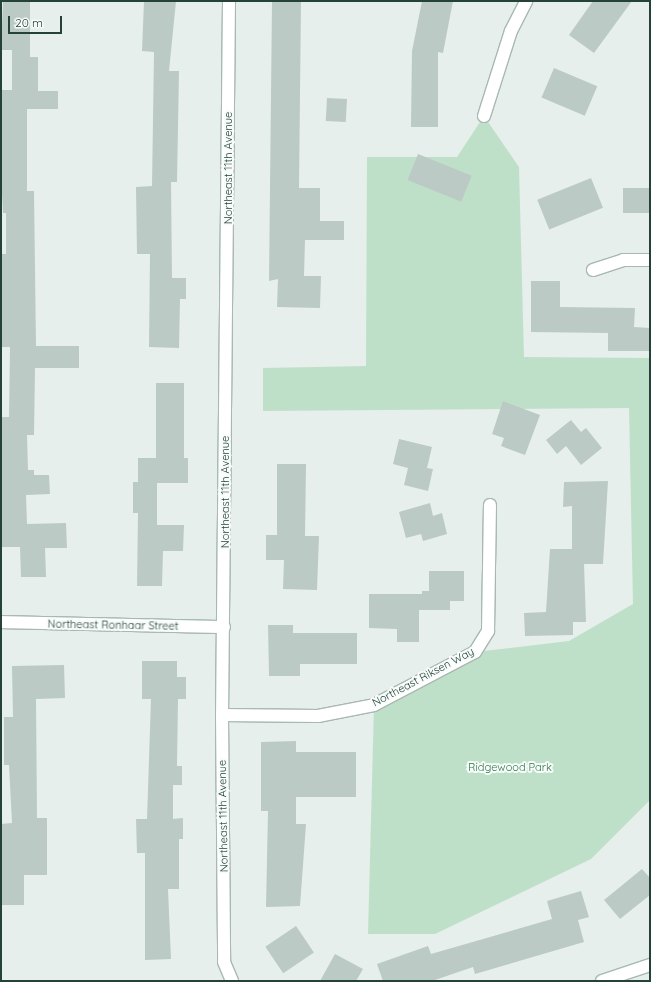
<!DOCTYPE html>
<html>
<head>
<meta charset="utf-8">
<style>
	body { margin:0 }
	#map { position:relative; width:651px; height:982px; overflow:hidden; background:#e6efeb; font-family:Quicksand,sans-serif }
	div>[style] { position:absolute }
	.green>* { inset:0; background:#bfe0c8 }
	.building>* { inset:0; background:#bbcac4; transform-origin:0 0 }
	.roads { filter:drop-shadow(1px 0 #a8b8b2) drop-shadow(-1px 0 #a8b8b2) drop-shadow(0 1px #a8b8b2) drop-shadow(0 -1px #a8b8b2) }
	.street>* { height:12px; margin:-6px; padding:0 6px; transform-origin:6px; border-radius:6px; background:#fff }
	span { translate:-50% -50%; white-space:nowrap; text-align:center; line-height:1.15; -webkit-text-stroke:4px #f7fbf9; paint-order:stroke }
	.street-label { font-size:11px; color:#24423a }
	.park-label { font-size:11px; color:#2d7a4b }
	.frame { position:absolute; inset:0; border:2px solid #24423a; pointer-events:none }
	.scale { position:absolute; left:8px; top:16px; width:54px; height:18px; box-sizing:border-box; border:2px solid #24423a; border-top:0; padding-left:5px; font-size:12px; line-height:14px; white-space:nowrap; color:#24423a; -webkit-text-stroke:3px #f7fbf9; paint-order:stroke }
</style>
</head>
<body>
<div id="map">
	<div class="green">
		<i style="clip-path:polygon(484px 116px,519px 167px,524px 357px,650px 358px,650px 800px,591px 859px,435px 934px,368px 934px,374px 705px,475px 652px,569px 641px,633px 604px,629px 408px,263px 411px,263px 368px,366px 366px,367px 157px,457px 157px)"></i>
	</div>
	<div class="building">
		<i style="clip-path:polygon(3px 1px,30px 1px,30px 57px,38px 57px,38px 91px,58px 91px,58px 109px,27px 109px,27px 191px,34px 191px,36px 346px,79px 346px,79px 368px,35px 368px,34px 435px,27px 435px,28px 470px,34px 470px,34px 475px,49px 475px,50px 494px,26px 495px,27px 524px,66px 523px,67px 548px,45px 548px,46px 577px,21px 577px,20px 547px,1px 547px,1px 417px,9px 417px,10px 347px,1px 347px,1px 254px,6px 254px,6px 213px,3px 213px,1px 175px,1px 90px,12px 90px,12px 50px,1px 50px)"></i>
		<i style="clip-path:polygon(144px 1px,176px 1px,169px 71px,179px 71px,177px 182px,171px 182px,172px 278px,186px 278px,186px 299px,180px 299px,179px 348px,149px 347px,150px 254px,137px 254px,136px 187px,152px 186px,154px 52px,142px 51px)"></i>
		<i style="clip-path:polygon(272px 1px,301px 1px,299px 188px,320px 188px,320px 221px,344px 221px,344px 240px,305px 240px,304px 276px,321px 276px,320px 308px,277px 307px,278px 279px,269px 281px)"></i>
		<i style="clip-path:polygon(422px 1px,453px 1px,443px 53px,438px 52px,438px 127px,411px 127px,412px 51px)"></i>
		<i style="clip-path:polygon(593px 1px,632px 1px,594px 53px,569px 35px)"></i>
		<i style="left:554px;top:68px;width:47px;height:32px;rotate:23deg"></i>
		<i style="left:327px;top:98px;width:20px;height:23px;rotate:3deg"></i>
		<i style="left:418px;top:154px;width:58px;height:28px;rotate:22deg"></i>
		<i style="left:591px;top:178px;width:32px;height:58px;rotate:68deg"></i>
		<i style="left:623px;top:188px;width:27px;height:25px"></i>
		<i style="clip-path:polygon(531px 281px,560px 281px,560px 307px,635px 308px,634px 327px,650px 328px,650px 351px,608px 351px,608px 333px,531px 332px)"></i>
		<i style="clip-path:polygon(156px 383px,184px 383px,184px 458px,188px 458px,188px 483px,157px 483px,157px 525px,184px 525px,183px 551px,163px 551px,162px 586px,137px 586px,138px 513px,133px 513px,133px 482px,138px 482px,138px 458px,156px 458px)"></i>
		<i style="clip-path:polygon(503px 401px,540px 415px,525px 455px,501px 446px,504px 438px,492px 434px)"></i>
		<i style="clip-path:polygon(571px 420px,581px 432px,586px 428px,602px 448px,581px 465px,566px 446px,557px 454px,546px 440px)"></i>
		<i style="clip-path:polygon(399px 439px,432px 447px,427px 468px,433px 469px,428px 491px,404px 485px,408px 468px,393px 464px)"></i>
		<i style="clip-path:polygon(277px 464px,306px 464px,305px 536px,319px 536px,317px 590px,283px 589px,284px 560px,266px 560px,266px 535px,277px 535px)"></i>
		<i style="clip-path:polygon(608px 481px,603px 564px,584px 564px,586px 622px,573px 622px,573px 635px,525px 636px,524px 613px,546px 612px,550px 549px,572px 549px,572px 506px,563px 507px,564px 482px)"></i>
		<i style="clip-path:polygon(430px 503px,433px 516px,442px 513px,447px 534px,423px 541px,421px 534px,406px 538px,399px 512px)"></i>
		<i style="clip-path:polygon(429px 571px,464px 571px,464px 601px,450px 601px,450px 610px,419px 610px,419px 642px,397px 642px,397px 629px,369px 628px,369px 594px,422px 594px,422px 591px,429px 591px)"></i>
		<i style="clip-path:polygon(268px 625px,293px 625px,293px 633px,357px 633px,357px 664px,300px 664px,300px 676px,269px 676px)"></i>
		<i style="clip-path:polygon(142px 661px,177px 661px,177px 677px,186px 677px,186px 699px,178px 699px,177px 766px,182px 766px,182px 785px,173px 785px,173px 819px,183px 818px,183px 839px,179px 839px,179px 889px,168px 889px,171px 959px,145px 960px,145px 853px,137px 853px,136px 819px,147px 819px,151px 699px,142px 699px)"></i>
		<i style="clip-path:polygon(64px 665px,65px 698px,36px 699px,37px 818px,47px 818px,47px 875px,24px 875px,24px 905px,1px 905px,1px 824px,12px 823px,9px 765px,4px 765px,4px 717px,13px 717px,12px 666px)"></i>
		<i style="clip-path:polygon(296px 741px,296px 752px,356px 752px,356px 797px,296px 797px,296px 824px,306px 824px,300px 906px,266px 907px,268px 811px,261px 811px,261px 742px)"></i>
		<i style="clip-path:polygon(642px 869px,650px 878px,650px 895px,620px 919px,604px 900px)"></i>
		<i style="clip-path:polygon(581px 891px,589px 917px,578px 920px,584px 942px,475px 974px,473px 967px,432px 981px,383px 981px,377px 964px,428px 946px,431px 954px,552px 919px,547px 901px)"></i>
		<i style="left:296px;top:926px;width:32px;height:37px;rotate:56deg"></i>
		<i style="clip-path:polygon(335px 954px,363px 969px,356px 981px,320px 981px)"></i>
	</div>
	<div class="roads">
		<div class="street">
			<i style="left:229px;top:1px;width:714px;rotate:90.56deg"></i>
			<i style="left:222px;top:715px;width:247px;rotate:89.5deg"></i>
			<i style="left:224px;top:962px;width:21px;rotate:67deg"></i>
			<i style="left:484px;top:116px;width:89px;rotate:-72.4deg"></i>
			<i style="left:511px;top:31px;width:34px;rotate:-63deg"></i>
			<i style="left:593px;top:270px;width:32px;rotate:-18deg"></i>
			<i style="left:623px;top:260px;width:27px"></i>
			<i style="left:1px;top:622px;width:223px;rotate:1.3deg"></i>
			<i style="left:222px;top:715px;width:96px;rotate:0.6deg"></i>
			<i style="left:318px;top:716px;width:57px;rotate:-11.1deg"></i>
			<i style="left:374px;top:705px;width:114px;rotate:-27.7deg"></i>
			<i style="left:475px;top:652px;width:25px;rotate:-58deg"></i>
			<i style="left:488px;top:631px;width:126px;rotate:-89.1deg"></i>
			<i style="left:602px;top:981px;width:51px;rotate:-18.4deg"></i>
		</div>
	</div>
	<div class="street-label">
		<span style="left:228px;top:168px;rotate:-90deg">Northeast 11th Avenue</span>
		<span style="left:225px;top:492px;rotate:-90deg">Northeast 11th Avenue</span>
		<span style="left:113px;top:625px;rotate:1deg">Northeast Ronhaar Street</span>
		<span style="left:423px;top:677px;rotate:-28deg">Northeast Riksen Way</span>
		<span style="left:223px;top:816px;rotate:-91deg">Northeast 11th Avenue</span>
	</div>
	<div class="park-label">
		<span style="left:510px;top:767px">Ridgewood Park</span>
	</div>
	<div class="frame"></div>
	<div class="scale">20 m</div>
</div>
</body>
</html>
